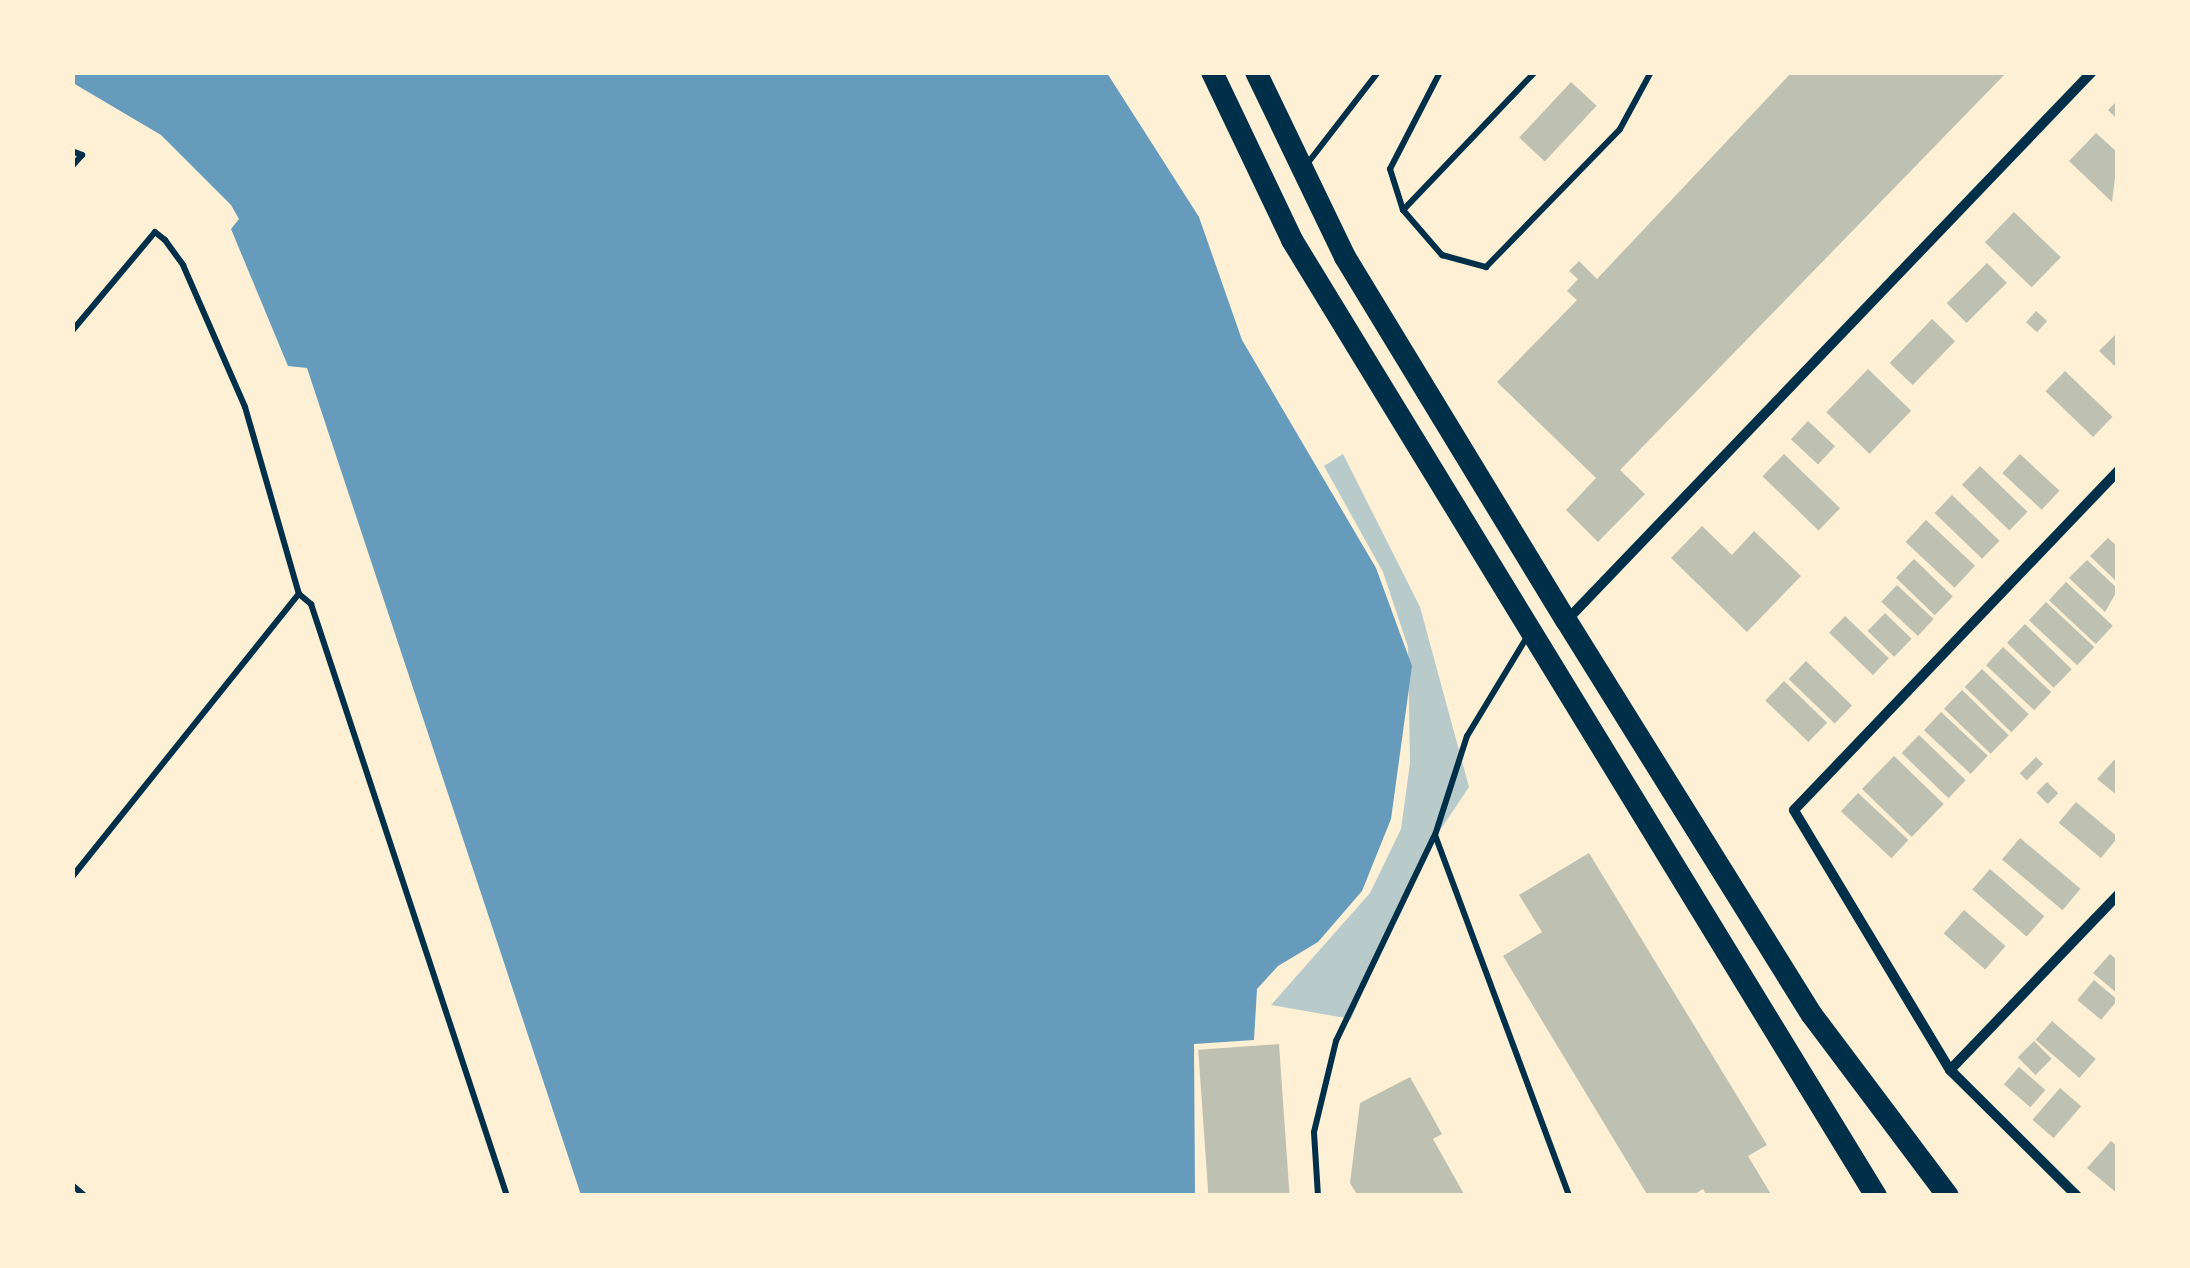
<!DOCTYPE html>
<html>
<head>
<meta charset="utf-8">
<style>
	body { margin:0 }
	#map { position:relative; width:2190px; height:1268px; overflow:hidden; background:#fdf0d5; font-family:Inter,sans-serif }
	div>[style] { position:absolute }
	.green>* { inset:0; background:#b9caca }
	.water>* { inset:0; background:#669bbc }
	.building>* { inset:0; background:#bec0b2; transform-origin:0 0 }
	.service>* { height:6px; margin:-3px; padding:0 3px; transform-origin:3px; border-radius:3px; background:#003049 }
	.minor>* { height:10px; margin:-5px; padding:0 5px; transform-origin:5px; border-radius:5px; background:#003049 }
	.trunk>* { height:22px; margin:-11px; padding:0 11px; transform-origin:11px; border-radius:11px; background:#003049 }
	span { translate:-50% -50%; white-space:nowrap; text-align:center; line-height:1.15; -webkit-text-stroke:8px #fdf0d5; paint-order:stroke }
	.frame { position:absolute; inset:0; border:75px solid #fdf0d5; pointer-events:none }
</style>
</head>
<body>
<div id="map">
	<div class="green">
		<i style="clip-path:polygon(1343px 454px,1420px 607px,1469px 787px,1418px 863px,1351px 1019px,1271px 1005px,1370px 893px,1401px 829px,1410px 763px,1408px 647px,1383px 572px,1324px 466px)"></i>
	</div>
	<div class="water">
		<i style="clip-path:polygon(73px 72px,1107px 73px,1199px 217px,1242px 340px,1376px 568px,1412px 666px,1391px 819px,1362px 891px,1318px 942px,1278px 966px,1257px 989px,1254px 1040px,1194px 1044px,1195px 1195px,581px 1195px,307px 368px,288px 366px,231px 229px,239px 219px,231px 205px,161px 135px,73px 83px)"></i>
	</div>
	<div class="building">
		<i style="clip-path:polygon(1792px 72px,2007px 72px,1620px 470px,1645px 494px,1598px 542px,1566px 510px,1596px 478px,1497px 382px,1577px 300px,1567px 291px,1578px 279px,1569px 271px,1579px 261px,1597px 279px)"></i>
		<i style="left:1571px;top:82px;width:35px;height:76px;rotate:43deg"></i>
		<i style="clip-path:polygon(2118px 100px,2118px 120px,2108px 110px)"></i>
		<i style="clip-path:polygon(2096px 133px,2118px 153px,2112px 202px,2069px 161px)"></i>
		<i style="left:2014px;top:212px;width:65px;height:42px;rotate:44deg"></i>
		<i style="left:1987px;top:263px;width:28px;height:57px;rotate:45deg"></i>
		<i style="left:2036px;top:311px;width:15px;height:15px;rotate:42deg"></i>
		<i style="left:1932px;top:319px;width:32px;height:61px;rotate:44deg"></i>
		<i style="clip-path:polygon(2118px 332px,2118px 369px,2099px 351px)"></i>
		<i style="left:1868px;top:369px;width:60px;height:60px;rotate:44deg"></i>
		<i style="left:2065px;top:371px;width:66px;height:28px;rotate:44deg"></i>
		<i style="left:1808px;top:421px;width:37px;height:25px;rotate:43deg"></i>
		<i style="left:1784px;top:454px;width:78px;height:31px;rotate:44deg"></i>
		<i style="left:2020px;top:454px;width:54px;height:26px;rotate:43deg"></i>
		<i style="left:1980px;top:466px;width:66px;height:26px;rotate:44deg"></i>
		<i style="left:1952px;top:495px;width:66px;height:25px;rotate:44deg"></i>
		<i style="left:1926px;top:520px;width:67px;height:30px;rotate:43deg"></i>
		<i style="clip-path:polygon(1702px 526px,1732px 555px,1754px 531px,1801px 576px,1747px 632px,1671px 558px)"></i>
		<i style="clip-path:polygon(2108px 538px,2118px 547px,2118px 583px,2090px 556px)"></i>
		<i style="left:1914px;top:559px;width:54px;height:26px;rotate:44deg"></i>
		<i style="clip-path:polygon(2087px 560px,2118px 589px,2105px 612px,2069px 578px)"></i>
		<i style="left:2066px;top:582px;width:64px;height:25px;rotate:43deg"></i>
		<i style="left:1897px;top:585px;width:50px;height:23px;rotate:43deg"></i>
		<i style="left:2046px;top:602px;width:66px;height:25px;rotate:43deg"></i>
		<i style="left:1885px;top:613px;width:37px;height:25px;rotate:44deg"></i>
		<i style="left:1845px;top:616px;width:61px;height:23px;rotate:44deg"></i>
		<i style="left:2025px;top:624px;width:65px;height:26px;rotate:44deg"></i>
		<i style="left:2003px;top:647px;width:66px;height:25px;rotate:43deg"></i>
		<i style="left:1806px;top:661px;width:64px;height:25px;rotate:44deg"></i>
		<i style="left:1982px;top:669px;width:65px;height:25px;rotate:44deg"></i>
		<i style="left:1784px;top:681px;width:60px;height:27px;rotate:44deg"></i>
		<i style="left:1962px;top:690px;width:65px;height:26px;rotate:44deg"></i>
		<i style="left:1941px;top:712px;width:64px;height:25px;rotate:43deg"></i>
		<i style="left:1919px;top:735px;width:65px;height:25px;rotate:44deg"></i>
		<i style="left:1894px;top:756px;width:69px;height:46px;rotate:44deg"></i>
		<i style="left:2036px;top:757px;width:10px;height:23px;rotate:45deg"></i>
		<i style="clip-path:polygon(2114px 760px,2118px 762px,2118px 796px,2097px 779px)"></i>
		<i style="left:2047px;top:782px;width:16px;height:15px;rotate:45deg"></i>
		<i style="left:1858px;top:793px;width:69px;height:25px;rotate:43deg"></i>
		<i style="left:2076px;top:802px;width:55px;height:27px;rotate:40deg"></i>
		<i style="left:2020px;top:838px;width:79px;height:28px;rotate:40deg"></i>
		<i style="clip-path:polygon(1589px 853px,1767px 1145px,1748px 1156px,1772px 1196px,1707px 1196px,1703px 1189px,1692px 1196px,1648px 1196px,1503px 956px,1542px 932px,1519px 895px)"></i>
		<i style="left:1990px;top:869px;width:72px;height:27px;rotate:41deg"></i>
		<i style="left:1964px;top:910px;width:55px;height:31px;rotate:41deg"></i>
		<i style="clip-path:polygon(2110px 954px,2118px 961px,2118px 994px,2093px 973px)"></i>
		<i style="left:2094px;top:980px;width:31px;height:26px;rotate:40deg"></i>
		<i style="left:2052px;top:1021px;width:58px;height:25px;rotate:41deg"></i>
		<i style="left:2034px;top:1041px;width:25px;height:23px;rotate:45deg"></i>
		<i style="left:1279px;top:1044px;width:152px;height:81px;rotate:86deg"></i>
		<i style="left:2019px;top:1067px;width:35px;height:23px;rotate:41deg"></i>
		<i style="clip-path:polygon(1410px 1077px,1442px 1134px,1433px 1139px,1465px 1196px,1358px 1196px,1350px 1183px,1360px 1103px)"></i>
		<i style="left:2060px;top:1088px;width:28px;height:42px;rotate:41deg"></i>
		<i style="clip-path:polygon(2111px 1141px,2118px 1147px,2118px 1194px,2087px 1168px)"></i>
	</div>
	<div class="service">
		<i style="left:1535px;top:72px;width:191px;rotate:133.7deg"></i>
		<i style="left:1403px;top:210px;width:60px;rotate:49.1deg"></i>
		<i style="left:1442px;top:255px;width:46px;rotate:15.3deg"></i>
		<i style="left:1486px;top:267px;width:192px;rotate:-45.8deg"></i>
		<i style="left:1620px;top:129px;width:65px;rotate:-61.5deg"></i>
		<i style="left:72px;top:151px;width:11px;rotate:22deg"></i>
		<i style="left:82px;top:155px;width:15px;rotate:132deg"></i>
		<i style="left:1307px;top:164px;width:116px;rotate:-52.3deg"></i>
		<i style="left:1403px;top:210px;width:43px;rotate:-107.6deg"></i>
		<i style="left:1390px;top:169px;width:109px;rotate:-62.7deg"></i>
		<i style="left:72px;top:331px;width:129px;rotate:-50deg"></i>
		<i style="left:155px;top:232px;width:13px;rotate:39deg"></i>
		<i style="left:165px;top:240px;width:31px;rotate:54deg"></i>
		<i style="left:183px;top:265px;width:155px;rotate:66.4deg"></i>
		<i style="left:245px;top:407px;width:195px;rotate:73.9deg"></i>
		<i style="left:1527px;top:637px;width:116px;rotate:121.2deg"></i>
		<i style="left:1467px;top:736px;width:104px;rotate:107.9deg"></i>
		<i style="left:1435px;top:835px;width:385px;rotate:69.6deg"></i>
		<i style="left:72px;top:877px;width:363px;rotate:-51.3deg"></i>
		<i style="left:299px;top:594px;width:16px;rotate:40deg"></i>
		<i style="left:311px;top:604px;width:624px;rotate:71.68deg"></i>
		<i style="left:72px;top:1185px;width:17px;rotate:40deg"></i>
		<i style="left:1318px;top:1196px;width:64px;rotate:-93.6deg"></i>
		<i style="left:1314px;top:1132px;width:94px;rotate:-76.4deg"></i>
		<i style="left:1336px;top:1041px;width:227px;rotate:-64.4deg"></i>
	</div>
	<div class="minor">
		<i style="left:1567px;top:620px;width:759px;rotate:-46.23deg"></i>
		<i style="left:1950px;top:1070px;width:243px;rotate:-46.2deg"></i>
		<i style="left:2077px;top:1196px;width:179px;rotate:-135.2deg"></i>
		<i style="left:1950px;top:1070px;width:303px;rotate:-121deg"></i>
		<i style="left:1794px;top:810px;width:469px;rotate:-46.3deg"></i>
	</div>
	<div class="trunk">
		<i style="left:1212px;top:72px;width:186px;rotate:64.5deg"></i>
		<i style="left:1292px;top:240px;width:1120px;rotate:58.58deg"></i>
		<i style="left:1256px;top:72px;width:205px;rotate:64.3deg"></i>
		<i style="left:1345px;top:257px;width:425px;rotate:58.7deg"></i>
		<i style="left:1566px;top:620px;width:465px;rotate:58.1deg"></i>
		<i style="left:1812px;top:1015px;width:226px;rotate:53.1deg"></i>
	</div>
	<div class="frame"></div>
</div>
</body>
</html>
